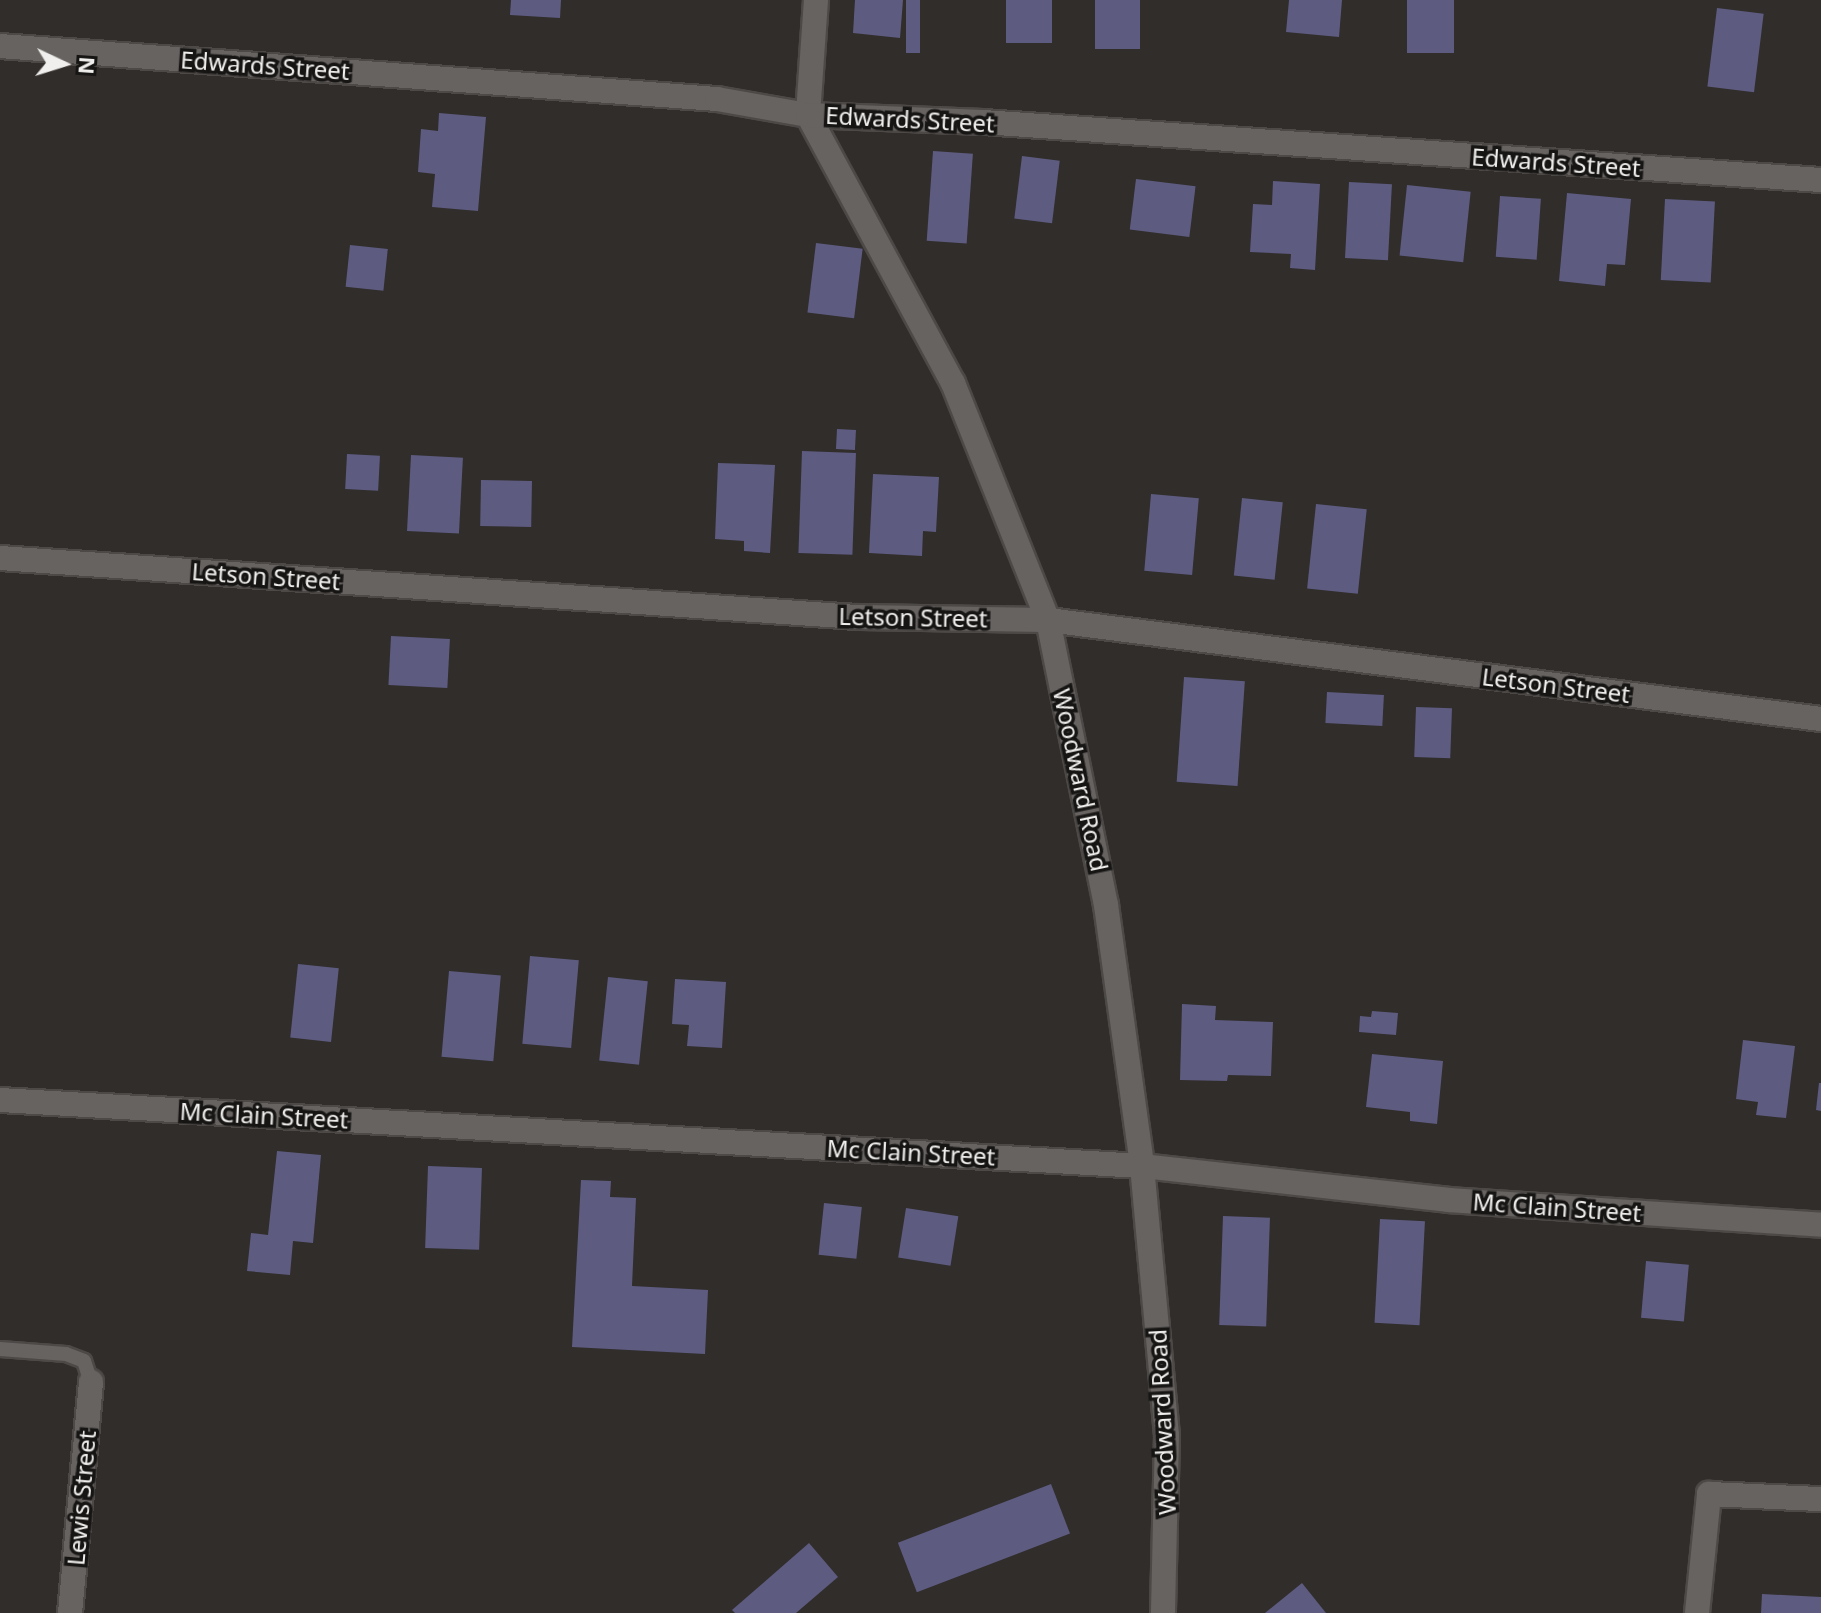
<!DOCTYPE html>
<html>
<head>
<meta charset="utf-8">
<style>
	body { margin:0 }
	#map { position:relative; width:1821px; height:1613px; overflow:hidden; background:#302d2b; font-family:"Noto Sans",sans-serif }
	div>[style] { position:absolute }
	.building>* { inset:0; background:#5e5b81; transform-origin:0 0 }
	.roads { filter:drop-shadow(2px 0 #4c4947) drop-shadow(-2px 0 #4c4947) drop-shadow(0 2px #4c4947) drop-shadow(0 -2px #4c4947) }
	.lane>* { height:14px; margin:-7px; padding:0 7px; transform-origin:7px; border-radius:7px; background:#666361 }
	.street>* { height:24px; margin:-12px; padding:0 12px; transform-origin:12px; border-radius:12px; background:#666361 }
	span { translate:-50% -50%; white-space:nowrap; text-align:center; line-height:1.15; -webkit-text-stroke:7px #171514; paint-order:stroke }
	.street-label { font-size:24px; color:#f1efed }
	.north { position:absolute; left:24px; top:24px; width:80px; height:80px; -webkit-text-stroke:6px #171514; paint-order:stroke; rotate:94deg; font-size:22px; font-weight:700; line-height:32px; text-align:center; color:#f1efed }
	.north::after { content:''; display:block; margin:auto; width:28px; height:36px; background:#f1efed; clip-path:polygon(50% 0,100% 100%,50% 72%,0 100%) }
</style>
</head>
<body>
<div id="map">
	<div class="building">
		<i style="clip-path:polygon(511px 0,561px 0,560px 18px,510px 15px)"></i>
		<i style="clip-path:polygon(855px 0,903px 0,900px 38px,853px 33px)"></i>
		<i style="left:906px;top:0;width:14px;height:53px"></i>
		<i style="left:1006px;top:0;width:46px;height:43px"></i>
		<i style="left:1095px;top:0;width:45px;height:49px"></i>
		<i style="clip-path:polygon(1289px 0,1342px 0,1339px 37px,1286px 32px)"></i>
		<i style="left:1407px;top:0;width:47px;height:53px"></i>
		<i style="left:1717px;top:8px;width:47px;height:79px;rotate:7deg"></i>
		<i style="clip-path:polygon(439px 113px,486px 117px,478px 211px,432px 207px,435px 174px,418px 172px,421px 129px,438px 131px)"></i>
		<i style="left:933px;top:151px;width:40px;height:90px;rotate:4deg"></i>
		<i style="left:1022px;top:156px;width:38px;height:63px;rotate:7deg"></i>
		<i style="left:1136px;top:179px;width:60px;height:51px;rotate:7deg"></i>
		<i style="clip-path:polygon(1273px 181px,1320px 184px,1315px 270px,1290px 268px,1291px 254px,1250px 252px,1253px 204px,1272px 205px)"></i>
		<i style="left:1349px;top:182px;width:43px;height:76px;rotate:3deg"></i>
		<i style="left:1407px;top:185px;width:64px;height:71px;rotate:6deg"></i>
		<i style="clip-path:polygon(1567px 193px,1631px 199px,1625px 265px,1607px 264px,1605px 286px,1559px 281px)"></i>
		<i style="left:1500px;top:196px;width:41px;height:61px;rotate:4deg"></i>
		<i style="left:1665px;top:199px;width:50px;height:81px;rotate:3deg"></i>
		<i style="left:816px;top:243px;width:47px;height:70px;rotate:7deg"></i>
		<i style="left:350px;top:245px;width:38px;height:42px;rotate:6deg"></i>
		<i style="left:837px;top:429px;width:19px;height:20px;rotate:3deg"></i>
		<i style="left:802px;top:451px;width:54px;height:102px;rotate:2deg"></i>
		<i style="left:347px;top:454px;width:33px;height:35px;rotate:3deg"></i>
		<i style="left:411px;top:455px;width:52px;height:76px;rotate:3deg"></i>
		<i style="clip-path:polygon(718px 463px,775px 465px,770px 553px,744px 551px,744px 541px,715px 539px)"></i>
		<i style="clip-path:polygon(873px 474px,939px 477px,936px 532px,923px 531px,922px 556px,869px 553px)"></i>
		<i style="left:481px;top:480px;width:51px;height:46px;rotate:1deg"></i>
		<i style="left:1151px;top:494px;width:48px;height:77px;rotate:5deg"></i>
		<i style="left:1242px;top:498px;width:41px;height:78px;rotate:6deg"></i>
		<i style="left:1316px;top:504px;width:51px;height:85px;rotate:6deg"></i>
		<i style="left:391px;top:636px;width:59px;height:49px;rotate:3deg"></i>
		<i style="left:1184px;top:677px;width:61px;height:105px;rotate:4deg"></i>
		<i style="left:1327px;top:692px;width:57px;height:31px;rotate:3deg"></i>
		<i style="left:1416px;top:707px;width:36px;height:50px;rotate:2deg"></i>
		<i style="left:530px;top:956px;width:49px;height:88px;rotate:5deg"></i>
		<i style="left:298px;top:964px;width:41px;height:74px;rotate:6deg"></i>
		<i style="left:449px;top:971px;width:52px;height:86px;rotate:5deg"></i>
		<i style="left:608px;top:977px;width:40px;height:84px;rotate:6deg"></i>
		<i style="clip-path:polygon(675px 979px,726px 982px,722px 1048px,687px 1046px,689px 1025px,672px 1024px)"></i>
		<i style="clip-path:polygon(1182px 1004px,1216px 1006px,1215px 1020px,1273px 1022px,1271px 1076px,1228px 1075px,1227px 1081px,1180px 1080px)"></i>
		<i style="clip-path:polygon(1372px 1011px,1398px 1013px,1396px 1035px,1359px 1032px,1360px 1016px,1371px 1017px)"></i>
		<i style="clip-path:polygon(1743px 1040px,1795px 1046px,1786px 1118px,1756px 1115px,1758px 1102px,1736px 1099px)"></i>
		<i style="clip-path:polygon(1372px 1054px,1443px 1061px,1437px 1124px,1410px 1121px,1410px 1112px,1366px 1107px)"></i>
		<i style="clip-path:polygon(1819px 1083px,1821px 1083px,1821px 1111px,1816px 1110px)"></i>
		<i style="clip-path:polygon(277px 1151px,321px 1155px,313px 1243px,293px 1241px,290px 1275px,247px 1271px,251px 1233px,268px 1235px)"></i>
		<i style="left:428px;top:1166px;width:54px;height:82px;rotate:2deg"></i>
		<i style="clip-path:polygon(581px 1180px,611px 1181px,610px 1197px,636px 1198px,632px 1286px,708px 1290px,705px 1354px,572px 1347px)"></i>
		<i style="left:824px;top:1203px;width:38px;height:52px;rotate:6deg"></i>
		<i style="left:906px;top:1208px;width:53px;height:50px;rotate:9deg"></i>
		<i style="left:1223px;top:1216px;width:47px;height:109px;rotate:2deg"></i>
		<i style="left:1380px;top:1219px;width:45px;height:104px;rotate:3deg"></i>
		<i style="left:1646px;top:1261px;width:43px;height:57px;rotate:5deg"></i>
		<i style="left:1051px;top:1484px;width:53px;height:164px;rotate:69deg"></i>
		<i style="clip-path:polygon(809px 1543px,838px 1577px,796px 1613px,735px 1613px,732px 1610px)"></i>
		<i style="clip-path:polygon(1302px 1583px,1326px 1613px,1265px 1613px)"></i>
		<i style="clip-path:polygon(1762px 1594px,1821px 1597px,1821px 1613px,1761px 1613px)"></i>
	</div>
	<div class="roads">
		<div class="lane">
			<i style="left:0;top:1349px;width:66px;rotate:4.3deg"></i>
			<i style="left:66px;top:1354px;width:19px;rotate:21deg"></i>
			<i style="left:84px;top:1361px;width:22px;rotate:72deg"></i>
		</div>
		<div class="street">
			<i style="left:816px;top:0;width:115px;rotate:94deg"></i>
			<i style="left:808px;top:115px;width:305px;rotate:61.6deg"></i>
			<i style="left:953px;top:383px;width:255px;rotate:68.2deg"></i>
			<i style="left:1048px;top:620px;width:291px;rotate:78.5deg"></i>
			<i style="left:1106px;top:905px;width:263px;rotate:82.1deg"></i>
			<i style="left:1142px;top:1166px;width:270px;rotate:84.7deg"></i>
			<i style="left:1167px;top:1435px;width:178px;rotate:91.3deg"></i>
			<i style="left:0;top:46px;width:719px;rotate:4.23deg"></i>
			<i style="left:717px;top:99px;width:92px;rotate:10deg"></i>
			<i style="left:808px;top:115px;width:175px;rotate:2.3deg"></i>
			<i style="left:983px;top:122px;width:840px;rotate:3.96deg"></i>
			<i style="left:0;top:558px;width:859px;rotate:3.94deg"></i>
			<i style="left:857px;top:617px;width:191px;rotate:0.9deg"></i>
			<i style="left:1048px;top:620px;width:779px;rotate:7.3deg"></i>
			<i style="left:0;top:1100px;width:1144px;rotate:3.31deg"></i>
			<i style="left:1142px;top:1166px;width:309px;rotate:6.3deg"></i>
			<i style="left:1449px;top:1200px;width:373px;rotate:3.8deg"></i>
			<i style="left:70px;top:1613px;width:232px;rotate:-84.8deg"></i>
			<i style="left:1697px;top:1613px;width:120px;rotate:-84.2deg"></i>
			<i style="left:1709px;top:1494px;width:112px;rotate:2.6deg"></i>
		</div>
	</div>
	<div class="street-label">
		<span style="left:265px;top:65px;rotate:4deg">Edwards Street</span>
		<span style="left:910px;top:119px;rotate:3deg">Edwards Street</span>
		<span style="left:1556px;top:162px;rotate:4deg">Edwards Street</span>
		<span style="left:266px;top:576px;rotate:4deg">Letson Street</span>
		<span style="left:913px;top:617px;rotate:1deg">Letson Street</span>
		<span style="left:1556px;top:685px;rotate:7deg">Letson Street</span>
		<span style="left:1081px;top:780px;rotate:78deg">Woodward Road</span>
		<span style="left:264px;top:1115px;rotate:3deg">Mc Clain Street</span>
		<span style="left:911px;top:1152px;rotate:3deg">Mc Clain Street</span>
		<span style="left:1557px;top:1207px;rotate:4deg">Mc Clain Street</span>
		<span style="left:1162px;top:1422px;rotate:-93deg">Woodward Road</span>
		<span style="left:81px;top:1498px;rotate:-85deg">Lewis Street</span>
	</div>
	<div class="north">N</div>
</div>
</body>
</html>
